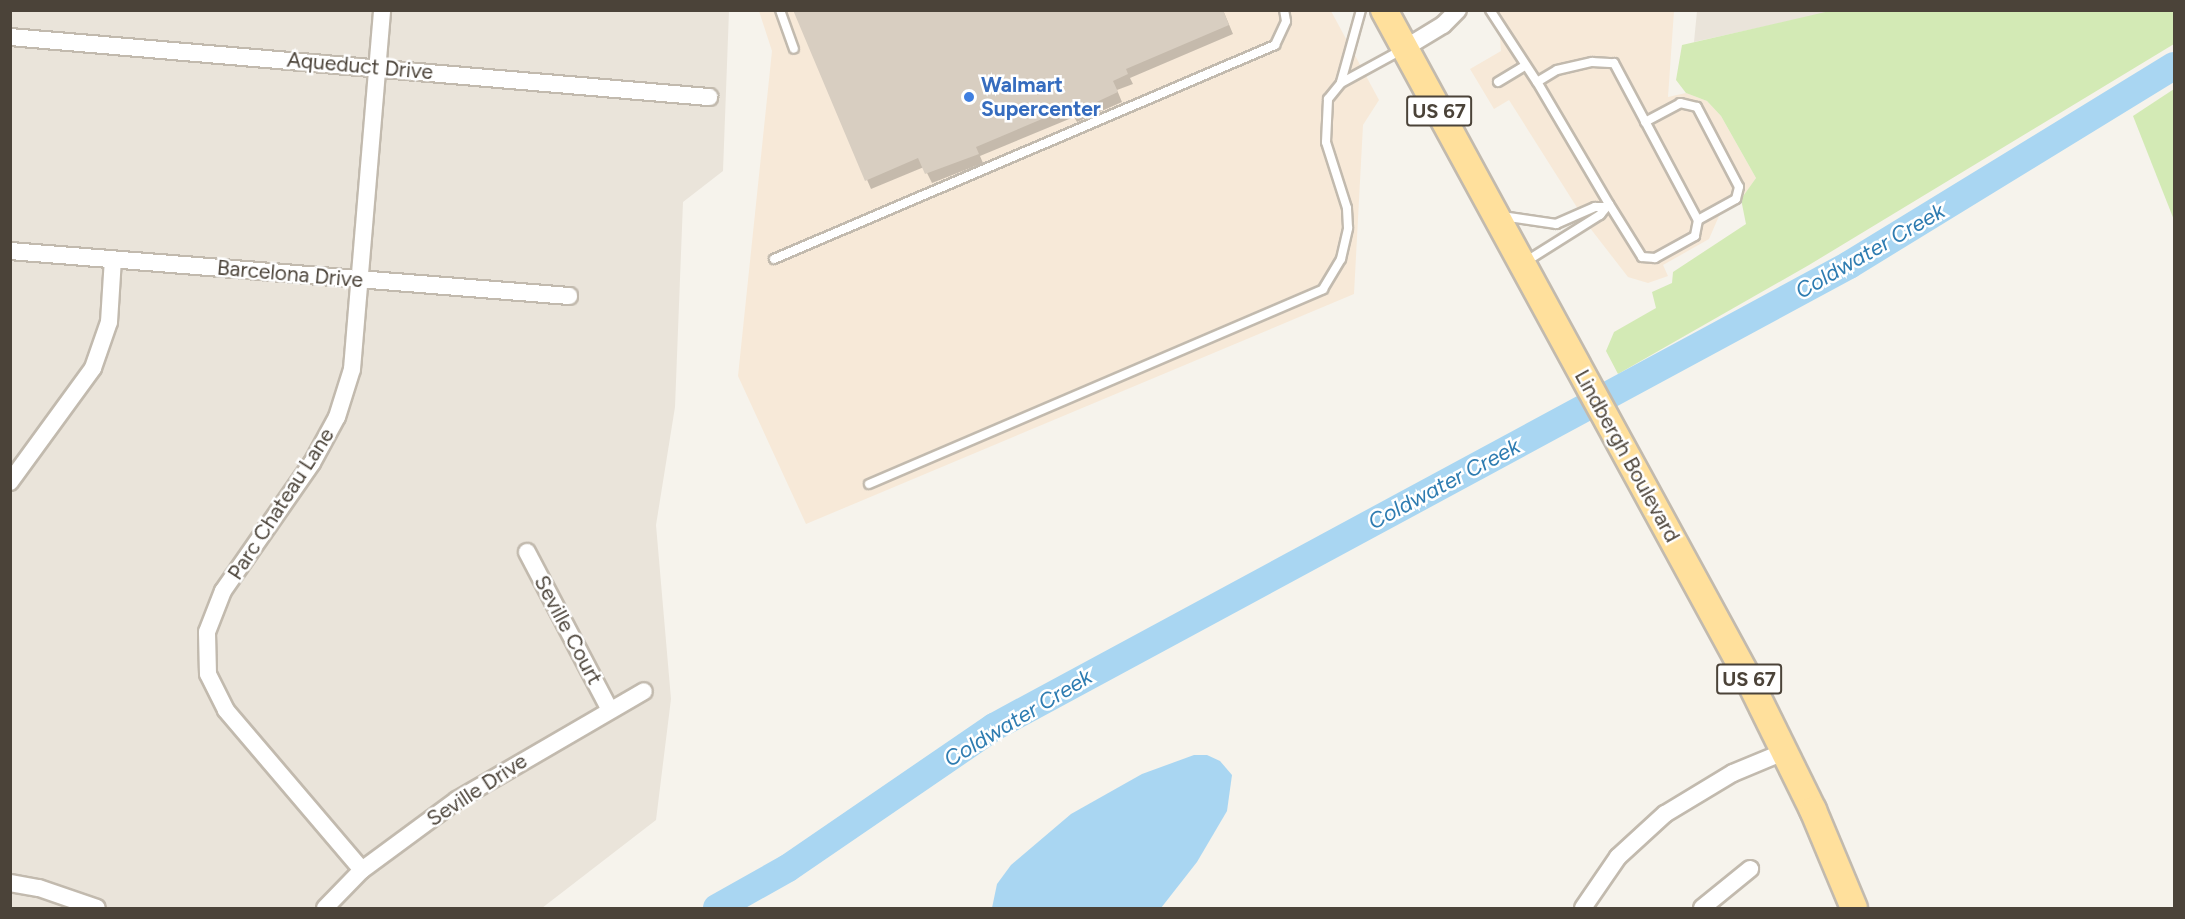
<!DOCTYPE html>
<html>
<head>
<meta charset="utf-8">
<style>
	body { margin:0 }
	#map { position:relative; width:2185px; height:919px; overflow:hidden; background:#f6f3ec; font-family:Figtree,sans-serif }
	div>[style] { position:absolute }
	.residential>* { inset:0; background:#eae4da }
	.commercial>* { inset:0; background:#f7e9d8 }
	.green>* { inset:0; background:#d3eab5 }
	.water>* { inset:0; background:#a9d6f2 }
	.shadow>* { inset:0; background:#0003 }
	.river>* { height:28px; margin:-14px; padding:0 14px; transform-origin:14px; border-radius:14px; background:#a9d6f2 }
	.building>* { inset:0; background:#d8cec1 }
	.roads { filter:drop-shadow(2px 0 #c2baae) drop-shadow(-2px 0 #c2baae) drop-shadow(0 2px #c2baae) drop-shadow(0 -2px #c2baae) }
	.lane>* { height:8px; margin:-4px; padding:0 4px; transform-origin:4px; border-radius:4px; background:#fff }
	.street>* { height:16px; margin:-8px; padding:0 8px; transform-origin:8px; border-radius:8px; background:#fff }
	.primary>* { height:26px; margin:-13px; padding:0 13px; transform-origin:13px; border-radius:13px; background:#ffe09c }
	.dots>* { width:16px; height:16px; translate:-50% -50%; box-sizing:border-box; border:3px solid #fff; border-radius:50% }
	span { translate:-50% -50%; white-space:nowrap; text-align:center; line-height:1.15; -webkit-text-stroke:5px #fff; paint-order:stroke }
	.shield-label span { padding:2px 4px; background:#fff; border:2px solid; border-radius:4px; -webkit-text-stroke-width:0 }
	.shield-label { font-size:20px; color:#4b4339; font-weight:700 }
	.street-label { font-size:21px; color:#4b4339 }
	.shop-label { font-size:21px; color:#366cbe; font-weight:700 }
	.left { translate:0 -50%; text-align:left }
	.water-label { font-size:22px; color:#2e7cb1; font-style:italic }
	.frame { position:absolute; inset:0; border:12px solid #4b4339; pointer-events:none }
</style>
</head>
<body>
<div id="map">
	<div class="residential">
		<i style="clip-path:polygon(10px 11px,729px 11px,723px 171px,683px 202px,675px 407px,656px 525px,671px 699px,656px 820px,542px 908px,11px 908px)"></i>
		<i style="clip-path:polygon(1697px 11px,1834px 11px,1694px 42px)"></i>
	</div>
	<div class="commercial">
		<i style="clip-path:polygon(759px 11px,1331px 11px,1379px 100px,1363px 125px,1354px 294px,806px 524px,738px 376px,772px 51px)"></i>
		<i style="clip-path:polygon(1498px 11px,1674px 11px,1668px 97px,1686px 93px,1707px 101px,1721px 116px,1756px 178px,1741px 199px,1719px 216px,1709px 239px,1663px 265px,1668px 276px,1648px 283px,1628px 277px,1590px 228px,1509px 100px,1494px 109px,1470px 69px,1501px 51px)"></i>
	</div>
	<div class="green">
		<i style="clip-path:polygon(1834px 10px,2174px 11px,2174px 44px,1809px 265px,1618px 374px,1606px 351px,1614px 332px,1656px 308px,1652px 292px,1672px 283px,1673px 272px,1746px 224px,1741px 199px,1756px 178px,1721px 116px,1707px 101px,1686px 93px,1676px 80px,1682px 45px)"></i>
		<i style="clip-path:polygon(2174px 89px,2174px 220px,2133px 116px)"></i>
	</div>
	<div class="water">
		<i style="clip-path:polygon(1194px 755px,1207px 755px,1220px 761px,1232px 775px,1227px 811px,1197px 862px,1161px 908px,992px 908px,997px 884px,1011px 865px,1071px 814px,1142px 774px)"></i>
	</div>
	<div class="shadow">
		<i style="clip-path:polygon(794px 10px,1223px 10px,1233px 34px,1130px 78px,1133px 84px,1117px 90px,1122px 102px,1077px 122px,1074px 117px,980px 156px,983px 163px,932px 183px,924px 167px,871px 189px)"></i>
	</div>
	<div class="river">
		<i style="left:717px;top:908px;width:81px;rotate:-29.4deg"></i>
		<i style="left:788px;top:868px;width:250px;rotate:-34.4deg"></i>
		<i style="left:994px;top:727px;width:972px;rotate:-28.38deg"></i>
		<i style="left:1849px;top:265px;width:381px;rotate:-31.5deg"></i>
	</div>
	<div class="building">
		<i style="clip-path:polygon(793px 10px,1223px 10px,1229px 25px,1126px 69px,1128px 74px,1113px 81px,1118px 92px,1071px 114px,1068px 108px,976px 147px,979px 154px,925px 174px,918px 158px,865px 181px)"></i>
	</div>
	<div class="roads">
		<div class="lane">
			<i style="left:780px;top:10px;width:41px;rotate:70.3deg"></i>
			<i style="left:1490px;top:10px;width:86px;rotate:56.9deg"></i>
			<i style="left:1341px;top:82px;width:75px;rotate:-74.5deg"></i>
			<i style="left:1498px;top:82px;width:31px;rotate:-31deg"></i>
			<i style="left:1645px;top:122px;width:40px;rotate:-28deg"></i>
			<i style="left:1680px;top:103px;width:17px;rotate:13deg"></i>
			<i style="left:1697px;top:107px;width:90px;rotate:62.3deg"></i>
			<i style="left:1739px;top:187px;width:12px;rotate:104deg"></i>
			<i style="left:1736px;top:199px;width:43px;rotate:151.1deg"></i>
			<i style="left:1502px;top:216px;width:55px;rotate:8.4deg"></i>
			<i style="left:1556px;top:224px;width:43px;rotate:-23.6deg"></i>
			<i style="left:1595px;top:207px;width:10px"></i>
			<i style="left:774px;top:259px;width:545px;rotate:-23.13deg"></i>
			<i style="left:1275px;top:45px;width:26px;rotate:-65deg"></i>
			<i style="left:1286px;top:21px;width:11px;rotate:-100deg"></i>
			<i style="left:1525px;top:262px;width:89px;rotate:-32.1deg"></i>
			<i style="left:1600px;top:215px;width:14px;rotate:-51deg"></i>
			<i style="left:1609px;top:204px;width:142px;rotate:-120.5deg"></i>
			<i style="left:1537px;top:82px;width:23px;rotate:-31deg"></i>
			<i style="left:1557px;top:70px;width:36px;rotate:-13deg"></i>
			<i style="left:1592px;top:62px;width:22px;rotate:3deg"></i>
			<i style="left:1614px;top:63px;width:178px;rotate:61.9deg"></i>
			<i style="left:1698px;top:220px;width:16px;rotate:101deg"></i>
			<i style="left:1695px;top:236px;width:46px;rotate:151.2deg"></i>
			<i style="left:1655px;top:258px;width:13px;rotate:-176deg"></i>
			<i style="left:1642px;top:257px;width:62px;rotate:-121.9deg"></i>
			<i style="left:869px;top:484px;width:494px;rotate:-23.2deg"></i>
			<i style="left:1323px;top:289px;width:35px;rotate:-59deg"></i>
			<i style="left:1341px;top:259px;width:32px;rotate:-77deg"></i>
			<i style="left:1348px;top:228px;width:20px;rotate:-93deg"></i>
			<i style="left:1347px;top:208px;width:69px;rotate:-107.7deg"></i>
			<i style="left:1326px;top:142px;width:43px;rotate:-87.3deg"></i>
			<i style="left:1328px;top:99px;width:21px;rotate:-51deg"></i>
			<i style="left:1341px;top:83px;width:71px;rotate:-28.7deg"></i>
		</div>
		<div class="street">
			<i style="left:10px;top:37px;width:702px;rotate:4.91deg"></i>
			<i style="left:1405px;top:48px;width:44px;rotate:-31.2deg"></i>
			<i style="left:1443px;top:25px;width:21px;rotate:-45deg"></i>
			<i style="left:10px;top:251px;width:561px;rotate:4.6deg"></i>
			<i style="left:10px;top:482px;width:141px;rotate:-53.9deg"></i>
			<i style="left:93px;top:368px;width:49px;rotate:-70.8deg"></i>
			<i style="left:109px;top:322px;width:63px;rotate:-86.4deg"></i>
			<i style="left:527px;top:552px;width:176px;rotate:62.3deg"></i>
			<i style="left:362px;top:870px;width:210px;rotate:-130.4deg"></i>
			<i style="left:226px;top:710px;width:40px;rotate:-116.6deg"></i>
			<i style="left:208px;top:674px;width:42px;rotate:-91.4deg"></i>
			<i style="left:207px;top:632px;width:44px;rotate:-68.7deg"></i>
			<i style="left:223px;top:591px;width:156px;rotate:-55.2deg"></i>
			<i style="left:312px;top:463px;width:52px;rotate:-61.5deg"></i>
			<i style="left:337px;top:417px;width:50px;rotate:-72.6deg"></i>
			<i style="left:352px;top:369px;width:360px;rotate:-85.2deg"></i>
			<i style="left:10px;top:883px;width:29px;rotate:10deg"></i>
			<i style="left:39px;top:888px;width:61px;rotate:19deg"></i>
			<i style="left:325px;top:908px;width:53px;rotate:-45.8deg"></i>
			<i style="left:362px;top:870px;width:118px;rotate:-36.4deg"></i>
			<i style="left:457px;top:800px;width:216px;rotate:-30.2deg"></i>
			<i style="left:1583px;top:908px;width:62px;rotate:-55.5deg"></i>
			<i style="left:1618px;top:857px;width:64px;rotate:-42.5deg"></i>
			<i style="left:1665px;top:814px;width:79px;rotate:-31.1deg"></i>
			<i style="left:1733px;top:773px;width:57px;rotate:-22.5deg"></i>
			<i style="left:1702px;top:908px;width:62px;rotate:-39.1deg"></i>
		</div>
		<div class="primary">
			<i style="left:1384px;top:10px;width:763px;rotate:61.42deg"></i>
			<i style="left:1749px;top:680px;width:145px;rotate:63.8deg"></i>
			<i style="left:1813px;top:810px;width:106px;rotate:67.3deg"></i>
		</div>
	</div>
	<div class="dots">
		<i style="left:969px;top:97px;background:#3f7fe0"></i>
	</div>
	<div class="shield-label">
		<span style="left:1439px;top:111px">US 67</span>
		<span style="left:1749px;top:679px">US 67</span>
	</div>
	<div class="street-label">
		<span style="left:360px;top:66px;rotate:5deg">Aqueduct Drive</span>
		<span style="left:290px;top:274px;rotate:5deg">Barcelona Drive</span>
		<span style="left:1627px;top:456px;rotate:61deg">Lindbergh Boulevard</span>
		<span style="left:281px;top:504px;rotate:-57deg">Parc Chateau Lane</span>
		<span style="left:568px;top:630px;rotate:62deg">Seville Court</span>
		<span style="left:477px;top:790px;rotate:-33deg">Seville Drive</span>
	</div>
	<div class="shop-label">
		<span class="left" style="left:981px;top:97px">Walmart<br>Supercenter</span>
	</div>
	<div class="water-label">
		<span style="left:1870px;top:251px;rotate:-30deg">Coldwater Creek</span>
		<span style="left:1444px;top:484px;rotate:-28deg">Coldwater Creek</span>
		<span style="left:1018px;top:718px;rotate:-31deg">Coldwater Creek</span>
	</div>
	<div class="frame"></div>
</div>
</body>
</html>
